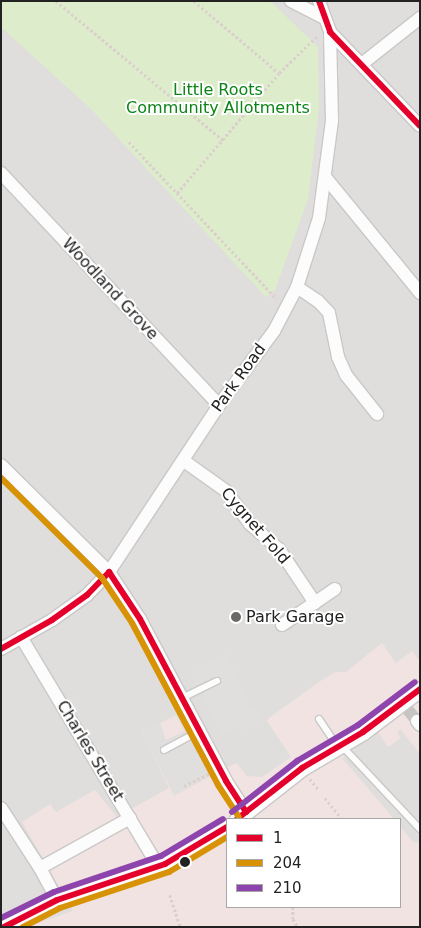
<!DOCTYPE html>
<html>
<head>
<meta charset="utf-8">
<style>
	body { margin:0 }
	#map { position:relative; width:421px; height:928px; overflow:hidden; background:#f0eeeb; font-family:"DejaVu Sans",sans-serif }
	div>[style] { position:absolute }
	.residential>* { inset:0; background:#dfdedc }
	.commercial>* { inset:0; background:#f1e3e1 }
	.grass>* { inset:0; background:#ddeccb }
	.parking>* { inset:0; background:#e0dfde }
	.minor-tunnel>* { height:12px; margin-top:-6px; transform-origin:0; background:repeating-linear-gradient(90deg,#c7c5c3 0 12px,transparent 0 18px) }
	.path>* { height:2.5px; margin-top:-1.25px; transform-origin:0; background:repeating-linear-gradient(90deg,#dccecd 0 2.5px,transparent 0 5px) }
	.roads { filter:drop-shadow(1px 0 #c9c8c7) drop-shadow(-1px 0 #c9c8c7) drop-shadow(0 1px #c9c8c7) drop-shadow(0 -1px #c9c8c7) }
	.service>* { height:6px; margin:-3px; padding:0 3px; transform-origin:3px; border-radius:3px; background:#fdfcfc }
	.minor>* { height:12px; margin:-6px; padding:0 6px; transform-origin:6px; border-radius:6px; background:#fdfcfc }
	.tertiary>* { height:15px; margin:-7.5px; padding:0 7.5px; transform-origin:7.5px; border-radius:7.5px; background:#fdfcfc }
	.bus-1>* { height:6px; margin:-3px; padding:0 3px; transform-origin:3px; border-radius:3px; background:#e4002b }
	.bus-2>* { height:6px; margin:-3px; padding:0 3px; transform-origin:3px; border-radius:3px; background:#d79205 }
	.bus-3>* { height:6px; margin:-3px; padding:0 3px; transform-origin:3px; border-radius:3px; background:#8e44ad }
	.dots>* { width:14px; height:14px; translate:-50% -50%; box-sizing:border-box; border:2px solid #fff; border-radius:50% }
	span { translate:-50% -50%; white-space:nowrap; text-align:center; line-height:1.15; -webkit-text-stroke:4px #fff; paint-order:stroke }
	.park-label { font-size:16px; color:#0c8416 }
	.street-label { font-size:16px; color:#222 }
	.poi-label { font-size:16px; color:#222 }
	.left { translate:0 -50%; text-align:left }
	.frame { position:absolute; inset:0; border:2px solid #222; pointer-events:none }
	.legend { position:absolute; left:226px; top:818px; width:175px; height:90px; box-sizing:border-box; background:#fff; border:1px solid #a7a7a7; margin:0; padding:6px 9px; list-style:none; font-size:15px; color:#222 }
	.legend li { display:flex; align-items:center; gap:10px; height:25px }
	.legend b { width:25px; border:1px solid #a7a7a7 }
</style>
</head>
<body>
<div id="map">
	<div class="residential">
		<i style="clip-path:polygon(evenodd,1px 1px,420px 1px,420px 927px,1px 927px,1px 1px,227px 819px,400px 819px,400px 907px,227px 907px,227px 819px)"></i>
	</div>
	<div class="commercial">
		<i style="clip-path:polygon(382px 643px,396px 663px,412px 651px,420px 661px,420px 754px,401px 730px,397px 732px,401px 738px,388px 747px,377px 731px,342px 758px,394px 819px,227px 819px,227px 907px,400px 907px,400px 826px,412px 841px,420px 844px,420px 927px,26px 927px,73px 911px,22px 822px,50px 804px,56px 812px,95px 790px,117px 817px,169px 788px,142px 732px,176px 715px,209px 777px,236px 763px,247px 776px,262px 777px,291px 757px,267px 721px,269px 718px,319px 682px,335px 672px,346px 672px)"></i>
	</div>
	<div class="grass">
		<i style="clip-path:polygon(1px 1px,270px 1px,318px 47px,319px 107px,308px 199px,275px 290px,266px 297px,91px 109px,1px 27px)"></i>
	</div>
	<div class="parking">
		<i style="clip-path:polygon(226px 653px,249px 707px,262px 715px,255px 725px,242px 731px,239px 726px,222px 735px,202px 695px,212px 690px,207px 680px,197px 685px,191px 674px)"></i>
		<i style="clip-path:polygon(160px 722px,166px 740px,185px 731px,209px 777px,174px 796px,142px 732px)"></i>
	</div>
	<div class="minor-tunnel">
		<i style="left:407px;top:709px;width:16px;rotate:50deg"></i>
	</div>
	<div class="path">
		<i style="left:56px;top:1px;width:219px;rotate:39.8deg"></i>
		<i style="left:194px;top:1px;width:111px;rotate:40.3deg"></i>
		<i style="left:129px;top:142px;width:216px;rotate:46.7deg"></i>
		<i style="left:177px;top:193px;width:157px;rotate:-49.6deg"></i>
		<i style="left:279px;top:73px;width:53px;rotate:-44.2deg"></i>
		<i style="left:310px;top:779px;width:14px;rotate:51deg"></i>
		<i style="left:184px;top:786px;width:28px;rotate:-26deg"></i>
		<i style="left:325px;top:798px;width:27px;rotate:51deg"></i>
		<i style="left:170px;top:895px;width:33px;rotate:72deg"></i>
		<i style="left:293px;top:907px;width:12px;rotate:90deg"></i>
		<i style="left:293px;top:919px;width:9px;rotate:58deg"></i>
	</div>
	<div class="roads">
		<div class="service">
			<i style="left:182px;top:698px;width:39px;rotate:-26deg"></i>
			<i style="left:319px;top:719px;width:34px;rotate:56deg"></i>
			<i style="left:342px;top:746px;width:114px;rotate:46.8deg"></i>
			<i style="left:164px;top:750px;width:40px;rotate:-28deg"></i>
		</div>
		<div class="minor">
			<i style="left:291px;top:1px;width:36px;rotate:27deg"></i>
			<i style="left:319px;top:1px;width:33px;rotate:70deg"></i>
			<i style="left:330px;top:32px;width:130px;rotate:46.2deg"></i>
			<i style="left:363px;top:63px;width:73px;rotate:-38.3deg"></i>
			<i style="left:1px;top:173px;width:318px;rotate:46.8deg"></i>
			<i style="left:326px;top:178px;width:149px;rotate:50.7deg"></i>
			<i style="left:297px;top:287px;width:25px;rotate:34deg"></i>
			<i style="left:318px;top:301px;width:16px;rotate:47deg"></i>
			<i style="left:329px;top:313px;width:45px;rotate:78.4deg"></i>
			<i style="left:338px;top:357px;width:20px;rotate:66deg"></i>
			<i style="left:346px;top:375px;width:50px;rotate:51.5deg"></i>
			<i style="left:184px;top:461px;width:52px;rotate:35.5deg"></i>
			<i style="left:226px;top:491px;width:41px;rotate:54deg"></i>
			<i style="left:250px;top:524px;width:38px;rotate:41deg"></i>
			<i style="left:279px;top:549px;width:65px;rotate:56.3deg"></i>
			<i style="left:1px;top:465px;width:152px;rotate:44.7deg"></i>
			<i style="left:109px;top:572px;width:56px;rotate:56.6deg"></i>
			<i style="left:140px;top:619px;width:183px;rotate:62deg"></i>
			<i style="left:226px;top:781px;width:37px;rotate:57deg"></i>
			<i style="left:282px;top:625px;width:64px;rotate:-34.2deg"></i>
			<i style="left:21px;top:637px;width:267px;rotate:59.1deg"></i>
			<i style="left:1px;top:649px;width:59px;rotate:-29.6deg"></i>
			<i style="left:52px;top:620px;width:43px;rotate:-35.5deg"></i>
			<i style="left:87px;top:595px;width:32px;rotate:-46deg"></i>
			<i style="left:109px;top:572px;width:200px;rotate:-56.6deg"></i>
			<i style="left:219px;top:405px;width:92px;rotate:-53.4deg"></i>
			<i style="left:274px;top:331px;width:50px;rotate:-62.4deg"></i>
			<i style="left:297px;top:287px;width:72px;rotate:-72.3deg"></i>
			<i style="left:319px;top:218px;width:98px;rotate:-82.4deg"></i>
			<i style="left:332px;top:121px;width:89px;rotate:-91.3deg"></i>
			<i style="left:417px;top:721px;width:5px;rotate:53deg"></i>
			<i style="left:1px;top:808px;width:72px;rotate:57deg"></i>
			<i style="left:40px;top:868px;width:36px;rotate:62deg"></i>
			<i style="left:40px;top:868px;width:103px;rotate:-29.1deg"></i>
		</div>
		<div class="tertiary">
			<i style="left:237px;top:819px;width:83px;rotate:-38.1deg"></i>
			<i style="left:302px;top:768px;width:71px;rotate:-30.5deg"></i>
			<i style="left:363px;top:732px;width:71px;rotate:-37deg"></i>
			<i style="left:3px;top:927px;width:60px;rotate:-26.6deg"></i>
			<i style="left:57px;top:900px;width:114px;rotate:-18.4deg"></i>
			<i style="left:165px;top:864px;width:72px;rotate:-30.8deg"></i>
		</div>
	</div>
	<div class="bus-1">
		<i style="left:319px;top:1px;width:33px;rotate:70deg"></i>
		<i style="left:330px;top:32px;width:130px;rotate:46.2deg"></i>
		<i style="left:109px;top:572px;width:56px;rotate:56.6deg"></i>
		<i style="left:140px;top:619px;width:183px;rotate:62deg"></i>
		<i style="left:226px;top:781px;width:37px;rotate:57deg"></i>
		<i style="left:1px;top:649px;width:59px;rotate:-29.6deg"></i>
		<i style="left:52px;top:620px;width:43px;rotate:-35.5deg"></i>
		<i style="left:87px;top:595px;width:32px;rotate:-46deg"></i>
		<i style="left:237px;top:819px;width:83px;rotate:-38.1deg"></i>
		<i style="left:302px;top:768px;width:71px;rotate:-30.5deg"></i>
		<i style="left:363px;top:732px;width:71px;rotate:-37deg"></i>
		<i style="left:4px;top:927px;width:59px;rotate:-27deg"></i>
		<i style="left:57px;top:900px;width:114px;rotate:-18.4deg"></i>
		<i style="left:165px;top:864px;width:72px;rotate:-30.8deg"></i>
	</div>
	<div class="bus-2">
		<i style="left:1px;top:478px;width:142px;rotate:44.7deg"></i>
		<i style="left:102px;top:578px;width:54px;rotate:56.3deg"></i>
		<i style="left:132px;top:623px;width:183px;rotate:62deg"></i>
		<i style="left:218px;top:785px;width:38px;rotate:57deg"></i>
		<i style="left:23px;top:927px;width:42px;rotate:-27.2deg"></i>
		<i style="left:60px;top:908px;width:115px;rotate:-18.3deg"></i>
		<i style="left:169px;top:872px;width:68px;rotate:-31.1deg"></i>
	</div>
	<div class="bus-3">
		<i style="left:232px;top:812px;width:83px;rotate:-38.1deg"></i>
		<i style="left:297px;top:761px;width:71px;rotate:-30.5deg"></i>
		<i style="left:358px;top:725px;width:71px;rotate:-37deg"></i>
		<i style="left:1px;top:918px;width:59px;rotate:-26.1deg"></i>
		<i style="left:54px;top:892px;width:113px;rotate:-18.6deg"></i>
		<i style="left:161px;top:856px;width:72px;rotate:-30.8deg"></i>
	</div>
	<div class="dots">
		<i style="left:236px;top:617px;background:#6a6968"></i>
		<i style="left:185px;top:862px;background:#222"></i>
	</div>
	<div class="park-label">
		<span style="left:218px;top:99px">Little Roots<br>Community Allotments</span>
	</div>
	<div class="street-label">
		<span style="left:110px;top:289px;rotate:47deg">Woodland Grove</span>
		<span style="left:239px;top:378px;rotate:-54deg">Park Road</span>
		<span style="left:255px;top:526px;rotate:49deg">Cygnet Fold</span>
		<span style="left:90px;top:751px;rotate:59deg">Charles Street</span>
	</div>
	<div class="poi-label">
		<span class="left" style="left:246px;top:617px">Park Garage</span>
	</div>
	<div class="frame"></div>
	<ul class="legend">
	<li><b style="height:6px;background:#e4002b"></b>1</li>
	<li><b style="height:6px;background:#d79205"></b>204</li>
	<li><b style="height:6px;background:#8e44ad"></b>210</li>
	</ul>
</div>
</body>
</html>
